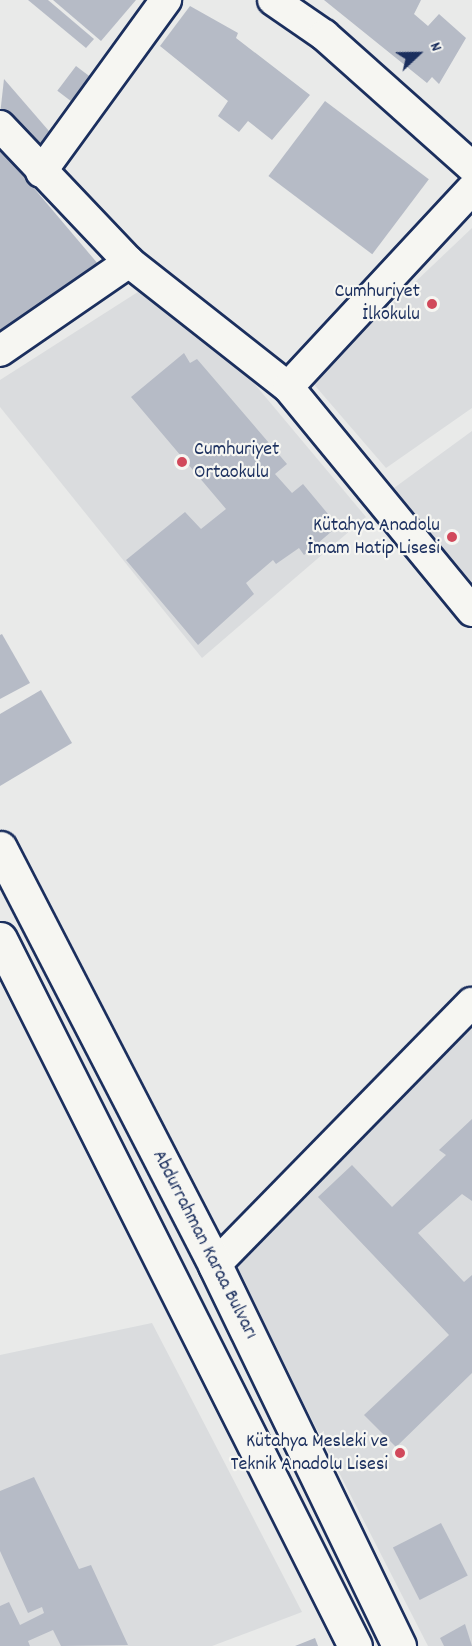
<!DOCTYPE html>
<html>
<head>
<meta charset="utf-8">
<style>
	body { margin:0 }
	#map { position:relative; width:472px; height:1646px; overflow:hidden; background:#e9eae9; font-family:Dekko,sans-serif }
	div>[style] { position:absolute }
	.built>* { inset:0; background:#dadcde }
	.building>* { inset:0; background:#b6bbc6; transform-origin:0 0 }
	.roads { filter:drop-shadow(2px 0 #1b2f5e) drop-shadow(-2px 0 #1b2f5e) drop-shadow(0 2px #1b2f5e) drop-shadow(0 -2px #1b2f5e) }
	.minor>* { height:30px; margin:-15px; padding:0 15px; transform-origin:15px; border-radius:15px; background:#f6f6f2 }
	.major>* { height:33px; margin:-16.5px; padding:0 16.5px; transform-origin:16.5px; border-radius:16.5px; background:#f6f6f2 }
	.dots>* { width:16px; height:16px; translate:-50% -50%; box-sizing:border-box; border:3px solid #f6f6f2; border-radius:50% }
	span { translate:-50% -50%; white-space:nowrap; text-align:center; line-height:1.15; -webkit-text-stroke:4.5px #f6f6f2; paint-order:stroke }
	.poi-label { font-size:20px; color:#1b2f5e }
	.right { translate:-100% -50%; text-align:right }
	.left { translate:0 -50%; text-align:left }
	.street-label { font-size:20px; color:#1b2f5e }
	.north { position:absolute; left:388px; top:24px; width:60px; height:60px; -webkit-text-stroke:4px #f6f6f2; paint-order:stroke; rotate:68deg; font-size:16px; font-weight:700; line-height:24px; text-align:center; color:#1b2f5e }
	.north::after { content:''; display:block; margin:auto; width:21px; height:27px; background:#1b2f5e; clip-path:polygon(50% 0,100% 100%,50% 72%,0 100%) }
</style>
</head>
<body>
<div id="map">
	<div class="built">
		<i style="clip-path:polygon(472px 228px,472px 408px,386px 468px,311px 381px)"></i>
		<i style="clip-path:polygon(141px 290px,247px 375px,366px 517px,202px 658px,0 407px,0 380px)"></i>
		<i style="clip-path:polygon(472px 431px,472px 585px,394px 488px)"></i>
		<i style="clip-path:polygon(472px 1016px,472px 1646px,428px 1646px,230px 1260px)"></i>
		<i style="clip-path:polygon(152px 1323px,302px 1612px,212px 1646px,0 1646px,0 1355px)"></i>
	</div>
	<div class="building">
		<i style="clip-path:polygon(28px 0,48px 0,94px 39px,86px 48px)"></i>
		<i style="clip-path:polygon(53px 0,136px 0,101px 41px)"></i>
		<i style="clip-path:polygon(324px 0,421px 0,414px 14px,428px 26px,439px 14px,466px 38px,439px 84px,432px 77px,427px 83px)"></i>
		<i style="clip-path:polygon(190px 6px,238px 33px,236px 38px,310px 95px,272px 140px,248px 121px,239px 132px,218px 116px,228px 101px,160px 46px)"></i>
		<i style="left:76px;top:66px;width:26px;height:31px;rotate:37deg"></i>
		<i style="clip-path:polygon(4px 79px,55px 138px,37px 156px,0 115px)"></i>
		<i style="left:325px;top:101px;width:130px;height:94px;rotate:37deg"></i>
		<i style="clip-path:polygon(0 148px,104px 271px,0 344px)"></i>
		<i style="clip-path:polygon(184px 353px,190px 363px,197px 359px,287px 464px,275px 474px,292px 493px,303px 484px,338px 526px,304px 555px,299px 548px,276px 564px,273px 560px,246px 583px,254px 594px,198px 645px,126px 560px,185px 512px,201px 529px,226px 509px,131px 397px)"></i>
		<i style="clip-path:polygon(2px 634px,30px 683px,0 699px,0 635px)"></i>
		<i style="clip-path:polygon(41px 690px,72px 743px,0 786px,0 714px)"></i>
		<i style="clip-path:polygon(472px 1119px,472px 1201px,462px 1194px,418px 1233px,464px 1282px,472px 1275px,472px 1373px,396px 1447px,364px 1415px,449px 1335px,318px 1197px,352px 1165px,392px 1207px,446px 1155px,439px 1150px)"></i>
		<i style="clip-path:polygon(34px 1477px,79px 1569px,91px 1565px,128px 1645px,61px 1646px,53px 1630px,28px 1641px,30px 1646px,0 1646px,0 1606px,9px 1602px,20px 1625px,44px 1613px,42px 1607px,28px 1613px,0 1551px,0 1491px)"></i>
		<i style="left:441px;top:1523px;width:59px;height:54px;rotate:63deg"></i>
		<i style="clip-path:polygon(465px 1624px,472px 1646px,444px 1646px,440px 1638px)"></i>
		<i style="clip-path:polygon(315px 1638px,318px 1646px,295px 1646px)"></i>
	</div>
	<div class="roads">
		<div class="minor">
			<i style="left:273px;top:0;width:62px;rotate:34.5deg"></i>
			<i style="left:324px;top:35px;width:198px;rotate:41.7deg"></i>
			<i style="left:0;top:126px;width:187px;rotate:46.5deg"></i>
			<i style="left:129px;top:262px;width:202px;rotate:38.2deg"></i>
			<i style="left:288px;top:387px;width:290px;rotate:50.6deg"></i>
			<i style="left:41px;top:172px;width:213px;rotate:-54deg"></i>
			<i style="left:0;top:351px;width:157px;rotate:-34.6deg"></i>
			<i style="left:288px;top:387px;width:270px;rotate:-47.1deg"></i>
			<i style="left:215px;top:1265px;width:367px;rotate:-45.6deg"></i>
		</div>
		<div class="major">
			<i style="left:0;top:848px;width:469px;rotate:62.7deg"></i>
			<i style="left:215px;top:1265px;width:423px;rotate:64.2deg"></i>
			<i style="left:0;top:939px;width:791px;rotate:63.34deg"></i>
		</div>
	</div>
	<div class="dots">
		<i style="left:432px;top:304px;background:#d1495b"></i>
		<i style="left:182px;top:462px;background:#d1495b"></i>
		<i style="left:452px;top:537px;background:#d1495b"></i>
		<i style="left:400px;top:1453px;background:#d1495b"></i>
	</div>
	<div class="poi-label">
		<span class="right" style="left:420px;top:304px">Cumhuriyet<br>İlkokulu</span>
		<span class="left" style="left:194px;top:462px">Cumhuriyet<br>Ortaokulu</span>
		<span class="right" style="left:440px;top:538px">Kütahya Anadolu<br>İmam Hatip Lisesi</span>
		<span class="right" style="left:388px;top:1454px">Kütahya Mesleki ve<br>Teknik Anadolu Lisesi</span>
	</div>
	<div class="street-label">
		<span style="left:204px;top:1245px;rotate:63deg">Abdurrahman Karaa Bulvarı</span>
	</div>
	<div class="north">N</div>
</div>
</body>
</html>
